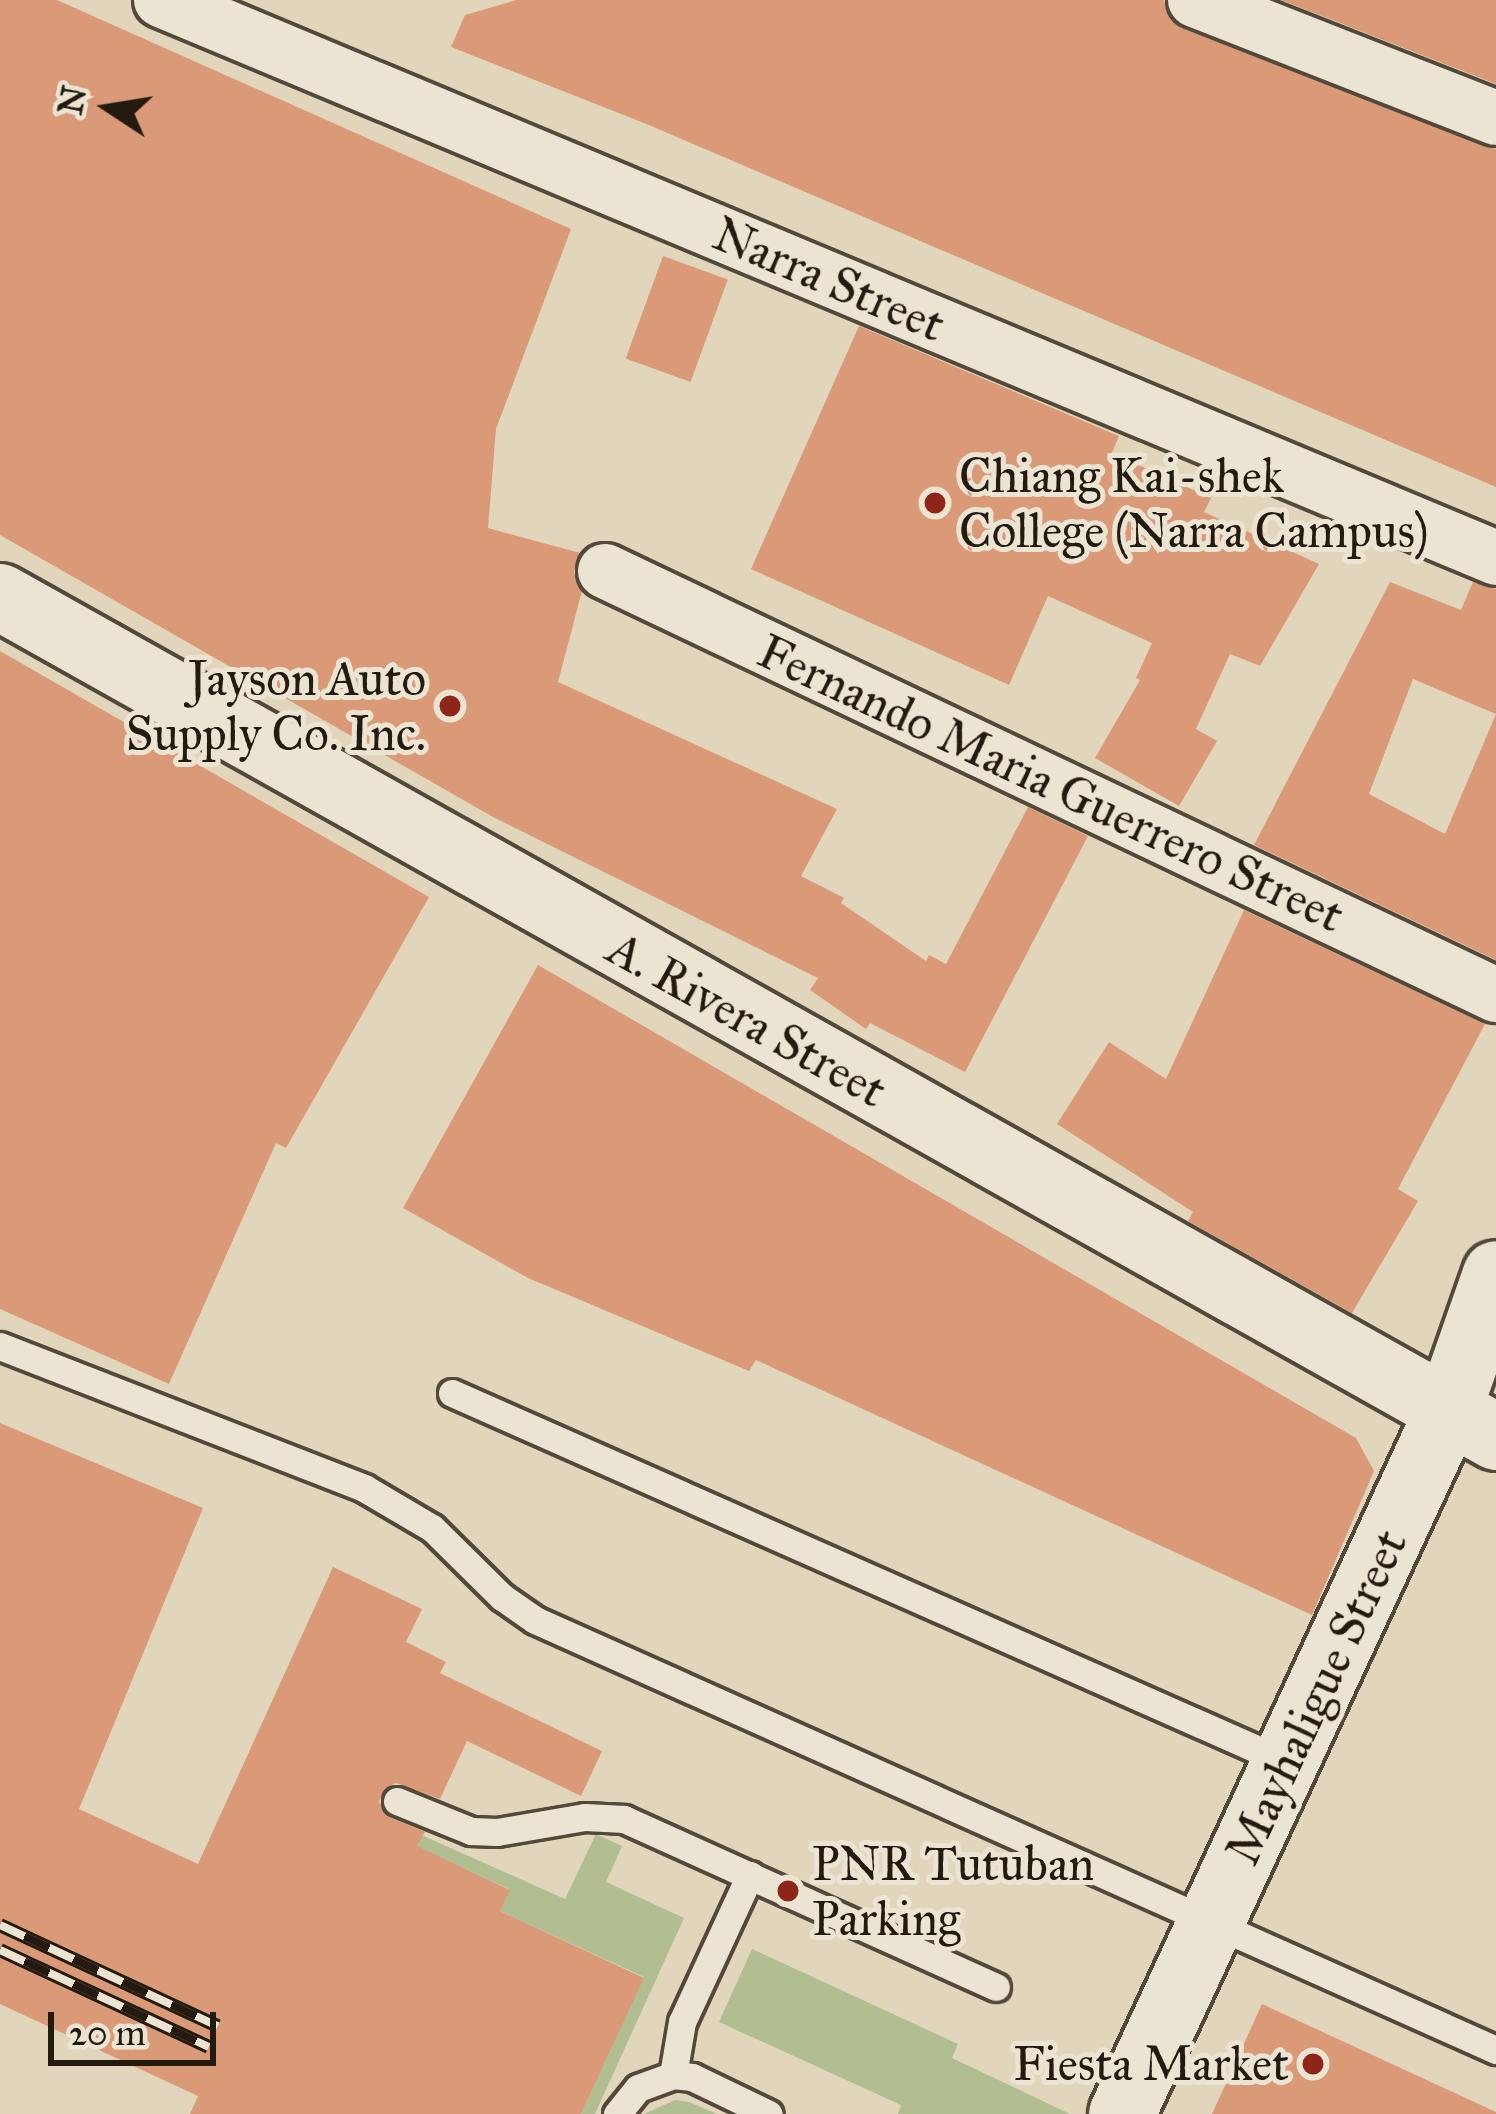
<!DOCTYPE html>
<html>
<head>
<meta charset="utf-8">
<style>
	body { margin:0 }
	#map { position:relative; width:1496px; height:2114px; overflow:hidden; background:#e1d6bb; font-family:"IM FELL Great Primer",serif }
	div>[style] { position:absolute }
	.green>* { inset:0; background:#b0be92 }
	.building>* { inset:0; background:#db9a77; transform-origin:0 0 }
	.roads { filter:drop-shadow(3px 0 #52493b) drop-shadow(-3px 0 #52493b) drop-shadow(0 3px #52493b) drop-shadow(0 -3px #52493b) }
	.lane>* { height:27px; margin:-13.5px; padding:0 13.5px; transform-origin:13.5px; border-radius:13.5px; background:#ece4d3 }
	.street>* { height:54px; margin:-27px; padding:0 27px; transform-origin:27px; border-radius:27px; background:#ece4d3 }
	.secondary>* { height:66px; margin:-33px; padding:0 33px; transform-origin:33px; border-radius:33px; background:#ece4d3 }
	.rail>* { height:14px; margin-top:-7px; transform-origin:0; background:repeating-linear-gradient(90deg,#ece4d3 0 27px,#231a10 0 54px); box-sizing:border-box; border-block:3px solid #231a10 }
	.dots>* { width:33px; height:33px; translate:-50% -50%; box-sizing:border-box; border:6px solid #ece4d3; border-radius:50% }
	span { translate:-50% -50%; white-space:nowrap; text-align:center; line-height:1.15; -webkit-text-stroke:10px #ece4d3; paint-order:stroke }
	.street-label { font-size:48px; color:#231a10 }
	.poi-label { font-size:48px; color:#231a10 }
	.left { translate:0 -50%; text-align:left }
	.right { translate:-100% -50%; text-align:right }
	.north { position:absolute; left:48px; top:48px; width:120px; height:120px; -webkit-text-stroke:9px #ece4d3; paint-order:stroke; rotate:282deg; font-size:33px; font-weight:700; line-height:48px; text-align:center; color:#231a10 }
	.north::after { content:''; display:block; margin:auto; width:42px; height:54px; background:#231a10; clip-path:polygon(50% 0,100% 100%,50% 72%,0 100%) }
	.scale { position:absolute; left:48px; top:2012px; width:168px; height:54px; box-sizing:border-box; border:6px solid #231a10; border-top:0; padding-left:15px; font-size:36px; line-height:42px; white-space:nowrap; color:#231a10; -webkit-text-stroke:9px #ece4d3; paint-order:stroke }
</style>
</head>
<body>
<div id="map">
	<div class="green">
		<i style="clip-path:polygon(408px 1829px,565px 1899px,596px 1834px,622px 1846px,606px 1882px,684px 1918px,595px 2114px,581px 2114px,644px 1977px,500px 1911px,509px 1889px,403px 1840px)"></i>
		<i style="clip-path:polygon(752px 1949px,958px 2044px,952px 2058px,1070px 2114px,898px 2114px,901px 2105px,719px 2022px)"></i>
		<i style="clip-path:polygon(675px 2100px,689px 2102px,717px 2114px,644px 2114px)"></i>
	</div>
	<div class="building">
		<i style="clip-path:polygon(0 0,57px 0,571px 229px,496px 429px,488px 528px,580px 553px,574px 572px,582px 591px,558px 682px,837px 809px,801px 876px,844px 898px,841px 903px,926px 961px,929px 955px,946px 964px,1028px 807px,1088px 836px,965px 1072px,870px 1023px,866px 1029px,810px 990px,818px 978px,493px 817px,0 535px)"></i>
		<i style="clip-path:polygon(517px 0,1164px 0,1170px 19px,1184px 29px,1496px 149px,1496px 487px,644px 123px,451px 47px,465px 15px)"></i>
		<i style="clip-path:polygon(1281px 0,1496px 0,1496px 84px)"></i>
		<i style="left:663px;top:256px;width:69px;height:109px;rotate:20deg"></i>
		<i style="clip-path:polygon(859px 326px,1119px 436px,1112px 453px,1211px 498px,1204px 512px,1319px 564px,1260px 666px,1230px 654px,1196px 729px,1217px 741px,1179px 806px,1095px 758px,1140px 680px,1136px 678px,1152px 643px,1048px 596px,1009px 685px,751px 569px)"></i>
		<i style="clip-path:polygon(1390px 582px,1461px 610px,1473px 582px,1496px 589px,1496px 714px,1413px 679px,1369px 794px,1445px 834px,1496px 714px,1496px 960px,1254px 845px)"></i>
		<i style="clip-path:polygon(0 651px,429px 897px,286px 1148px,276px 1143px,169px 1384px,0 1309px)"></i>
		<i style="clip-path:polygon(1244px 910px,1485px 1024px,1398px 1189px,1418px 1201px,1352px 1313px,1188px 1221px,1193px 1212px,1057px 1124px,1109px 1042px,1166px 1079px)"></i>
		<i style="clip-path:polygon(538px 965px,1356px 1438px,1374px 1471px,1312px 1615px,756px 1360px,749px 1371px,528px 1278px,403px 1208px)"></i>
		<i style="clip-path:polygon(0 1423px,203px 1508px,79px 1809px,198px 1864px,333px 1567px,422px 1609px,406px 1642px,446px 1662px,440px 1673px,602px 1751px,581px 1796px,467px 1741px,440px 1799px,396px 1783px,385px 1788px,379px 1802px,389px 1817px,425px 1832px,417px 1846px,510px 1890px,500px 1911px,644px 1978px,581px 2114px,190px 2114px,198px 2096px,0 2004px)"></i>
		<i style="clip-path:polygon(1262px 2004px,1496px 2112px,1496px 2114px,1212px 2114px)"></i>
	</div>
	<div class="roads">
		<div class="lane">
			<i style="left:0;top:1346px;width:391px;rotate:21.3deg"></i>
			<i style="left:364px;top:1488px;width:79px;rotate:30.5deg"></i>
			<i style="left:432px;top:1528px;width:98px;rotate:44.6deg"></i>
			<i style="left:502px;top:1597px;width:40px;rotate:34.9deg"></i>
			<i style="left:535px;top:1620px;width:1053px;rotate:24.11deg"></i>
			<i style="left:452px;top:1393px;width:912px;rotate:23.87deg"></i>
			<i style="left:397px;top:1801px;width:80px;rotate:22.1deg"></i>
			<i style="left:471px;top:1831px;width:26px;rotate:2deg"></i>
			<i style="left:497px;top:1832px;width:89px;rotate:-9.7deg"></i>
			<i style="left:585px;top:1817px;width:39px;rotate:3deg"></i>
			<i style="left:624px;top:1819px;width:408px;rotate:24.3deg"></i>
			<i style="left:673px;top:2075px;width:54px;rotate:-80.4deg"></i>
			<i style="left:682px;top:2022px;width:162px;rotate:-65.2deg"></i>
			<i style="left:617px;top:2114px;width:33px;rotate:-51deg"></i>
			<i style="left:638px;top:2088px;width:37px;rotate:-20deg"></i>
			<i style="left:673px;top:2075px;width:19px;rotate:6deg"></i>
			<i style="left:692px;top:2077px;width:85px;rotate:25.7deg"></i>
		</div>
		<div class="street">
			<i style="left:161px;top:0;width:1447px;rotate:22.68deg"></i>
			<i style="left:1195px;top:0;width:323px;rotate:21.4deg"></i>
			<i style="left:605px;top:571px;width:987px;rotate:25.45deg"></i>
		</div>
		<div class="secondary">
			<i style="left:0;top:597px;width:1716px;rotate:29.31deg"></i>
			<i style="left:1122px;top:2114px;width:772px;rotate:-65.1deg"></i>
			<i style="left:1447px;top:1414px;width:148px;rotate:-70.7deg"></i>
		</div>
	</div>
	<div class="rail">
		<i style="left:0;top:1925px;width:240px;rotate:24.9deg"></i>
		<i style="left:0;top:1950px;width:230px;rotate:24.9deg"></i>
	</div>
	<div class="dots">
		<i style="left:935px;top:503px;background:#8f2418"></i>
		<i style="left:450px;top:706px;background:#8f2418"></i>
		<i style="left:788px;top:1891px;background:#8f2418"></i>
		<i style="left:1313px;top:2064px;background:#8f2418"></i>
	</div>
	<div class="street-label">
		<span style="left:829px;top:279px;rotate:23deg">Narra Street</span>
		<span style="left:1051px;top:783px;rotate:25deg">Fernando Maria Guerrero Street</span>
		<span style="left:747px;top:1019px;rotate:29deg">A. Rivera Street</span>
		<span style="left:1316px;top:1697px;rotate:-65deg">Mayhaligue Street</span>
	</div>
	<div class="poi-label">
		<span class="left" style="left:959px;top:503px">Chiang Kai-shek<br>College (Narra Campus)</span>
		<span class="right" style="left:426px;top:706px">Jayson Auto<br>Supply Co. Inc.</span>
		<span class="left" style="left:812px;top:1891px">PNR Tutuban<br>Parking</span>
		<span class="right" style="left:1289px;top:2064px">Fiesta Market</span>
	</div>
	<div class="north">N</div>
	<div class="scale">20 m</div>
</div>
</body>
</html>
